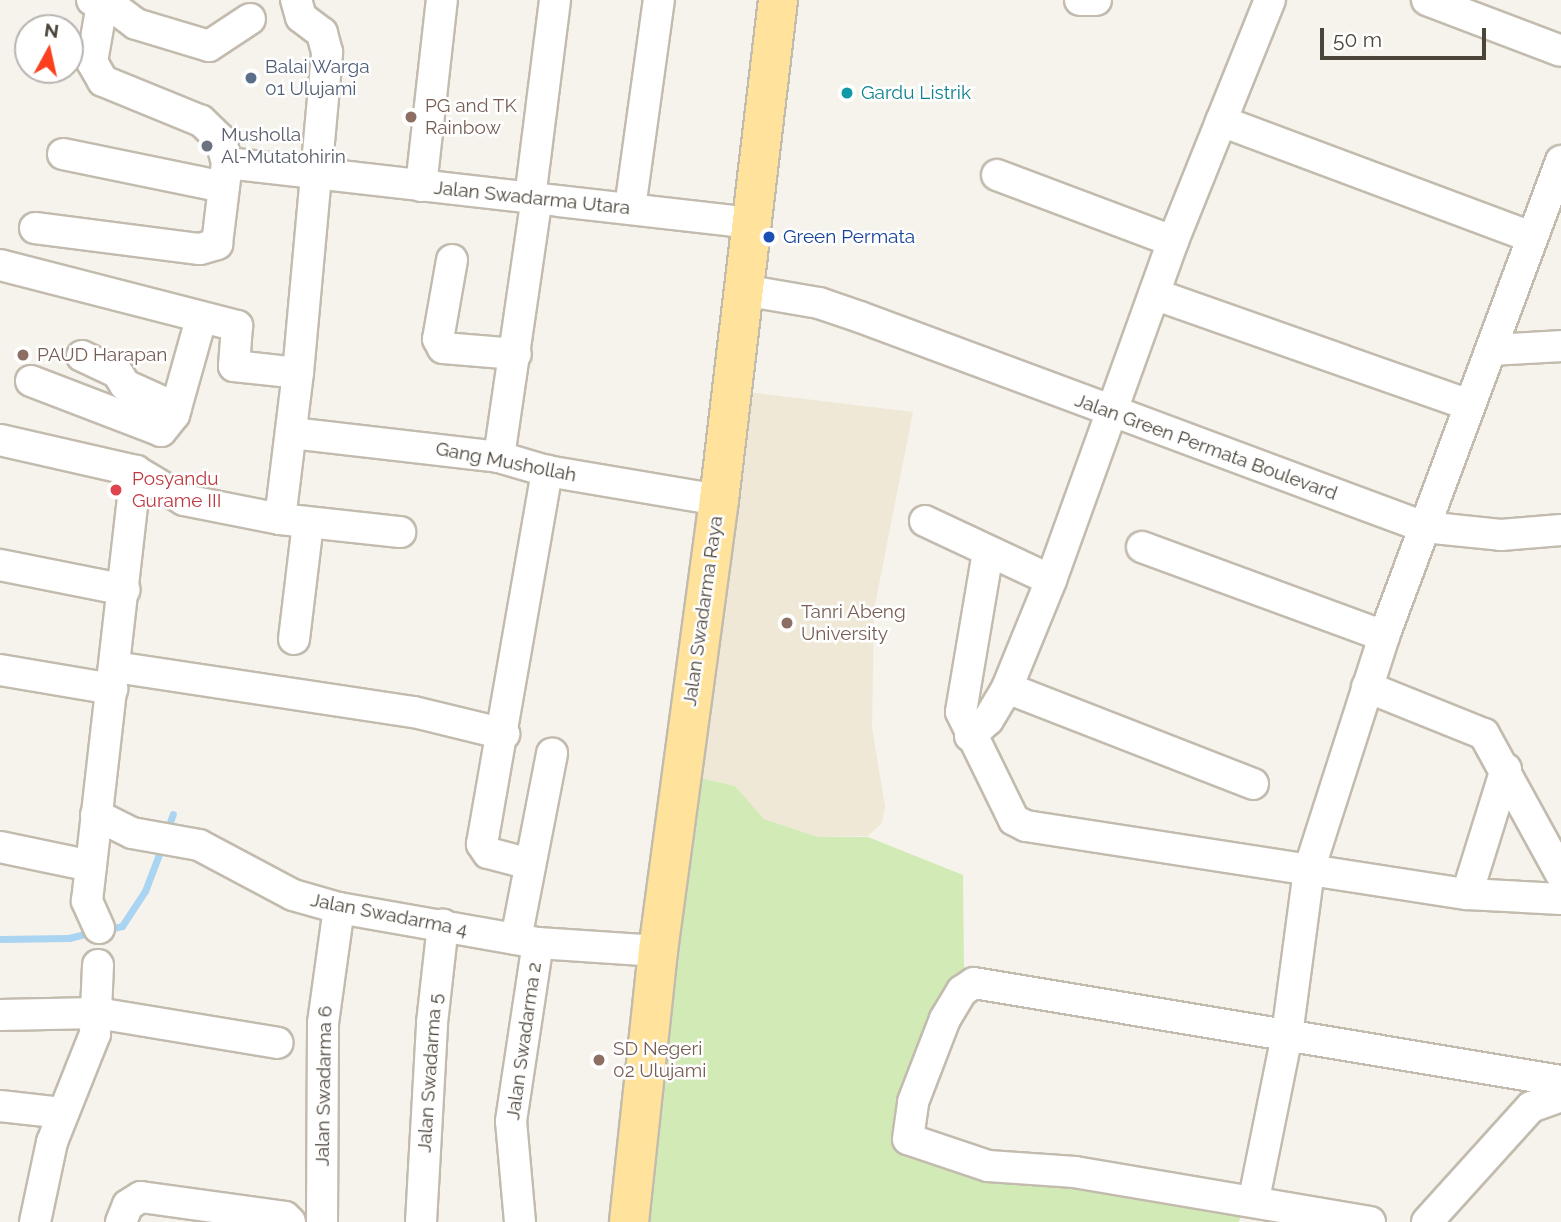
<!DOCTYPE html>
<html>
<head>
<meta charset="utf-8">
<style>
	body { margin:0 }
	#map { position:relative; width:1561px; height:1222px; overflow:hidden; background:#f6f3ec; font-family:Raleway,sans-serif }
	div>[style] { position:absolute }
	.education>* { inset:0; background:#efe8d6 }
	.green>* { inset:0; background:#d2eab5 }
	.stream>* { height:7px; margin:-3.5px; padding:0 3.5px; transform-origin:3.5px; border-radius:3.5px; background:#a9d4f2 }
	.roads { filter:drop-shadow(2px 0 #c2bbae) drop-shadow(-2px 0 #c2bbae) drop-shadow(0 2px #c2bbae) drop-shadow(0 -2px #c2bbae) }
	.minor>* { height:30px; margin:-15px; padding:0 15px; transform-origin:15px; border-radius:15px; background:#fff }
	.major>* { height:38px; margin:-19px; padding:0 19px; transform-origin:19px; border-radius:19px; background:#ffe39c }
	.dots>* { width:19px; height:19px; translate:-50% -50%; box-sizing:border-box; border:4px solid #fff; border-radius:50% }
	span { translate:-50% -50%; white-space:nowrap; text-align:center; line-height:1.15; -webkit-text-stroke:5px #fff; paint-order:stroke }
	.service-label { font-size:19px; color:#4e5e75 }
	.left { translate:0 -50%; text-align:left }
	.culture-label { font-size:19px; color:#0d838f }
	.education-label { font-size:19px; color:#785e54 }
	.worship-label { font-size:19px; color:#5b616d }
	.street-label { font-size:19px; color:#4b4439 }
	.transit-label { font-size:19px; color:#164399 }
	.health-label { font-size:19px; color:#be3a42 }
	.north { position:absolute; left:14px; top:14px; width:70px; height:70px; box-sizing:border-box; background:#fff; border:2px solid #b7b4b0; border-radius:50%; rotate:8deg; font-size:19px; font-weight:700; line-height:28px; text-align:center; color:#4b4439 }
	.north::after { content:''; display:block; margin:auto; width:24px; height:32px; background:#fc3f1d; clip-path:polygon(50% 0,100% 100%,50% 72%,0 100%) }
	.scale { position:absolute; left:1320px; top:28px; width:166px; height:32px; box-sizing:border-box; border:4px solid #4b4439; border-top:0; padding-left:9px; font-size:21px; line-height:24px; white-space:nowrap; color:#4b4439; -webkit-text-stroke:5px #fff; paint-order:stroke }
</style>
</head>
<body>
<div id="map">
	<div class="education">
		<i style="clip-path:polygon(730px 390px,913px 412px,874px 610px,872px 728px,885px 806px,882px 823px,868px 836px,818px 837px,764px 819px,735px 786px,680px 773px)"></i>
	</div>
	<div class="green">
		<i style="clip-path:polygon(680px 773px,735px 786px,764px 819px,818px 837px,868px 837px,963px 875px,964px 966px,974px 983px,909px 1140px,1245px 1198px,1239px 1222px,630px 1222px)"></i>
	</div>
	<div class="stream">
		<i style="left:167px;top:831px;width:18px;rotate:-71deg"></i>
		<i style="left:105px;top:930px;width:17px;rotate:-13deg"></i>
		<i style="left:122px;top:926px;width:42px;rotate:-56.7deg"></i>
		<i style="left:145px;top:891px;width:45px;rotate:-69.1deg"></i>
		<i style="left:0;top:939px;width:69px;rotate:-0.8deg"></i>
		<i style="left:69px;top:938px;width:25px;rotate:-14deg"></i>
	</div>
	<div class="roads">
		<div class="minor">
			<i style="left:92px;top:0;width:26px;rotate:21deg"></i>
			<i style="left:116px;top:9px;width:25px;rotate:37deg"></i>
			<i style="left:136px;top:24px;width:76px;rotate:16.8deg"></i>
			<i style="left:209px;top:46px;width:49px;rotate:-33.4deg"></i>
			<i style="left:1080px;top:0;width:16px"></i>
			<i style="left:1427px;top:0;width:143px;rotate:20.8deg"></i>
			<i style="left:1221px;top:121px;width:332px;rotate:20.5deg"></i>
			<i style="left:63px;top:154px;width:164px;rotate:11.6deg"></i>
			<i style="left:227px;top:163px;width:527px;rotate:6.53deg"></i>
			<i style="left:997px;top:175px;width:188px;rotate:20.6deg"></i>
			<i style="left:421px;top:186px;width:187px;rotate:-83.6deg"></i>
			<i style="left:530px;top:198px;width:200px;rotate:-82.8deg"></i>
			<i style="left:630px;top:208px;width:210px;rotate:-82.1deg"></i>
			<i style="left:35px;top:228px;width:166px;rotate:7.3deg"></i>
			<i style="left:200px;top:249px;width:18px;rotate:-16deg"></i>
			<i style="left:217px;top:244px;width:82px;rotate:-83deg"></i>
			<i style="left:227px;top:163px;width:24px;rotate:-105deg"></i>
			<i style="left:221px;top:140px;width:28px;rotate:-136deg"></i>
			<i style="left:201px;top:121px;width:106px;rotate:-157.8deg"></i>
			<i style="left:103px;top:81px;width:22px;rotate:-120deg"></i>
			<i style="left:92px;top:62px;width:59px;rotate:-80.2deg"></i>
			<i style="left:452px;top:260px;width:80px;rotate:100deg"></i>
			<i style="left:438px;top:339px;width:10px;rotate:61deg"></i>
			<i style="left:443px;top:348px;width:73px;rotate:4.7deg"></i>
			<i style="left:0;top:265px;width:245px;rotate:14.4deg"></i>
			<i style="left:237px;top:326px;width:40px;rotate:94.3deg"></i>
			<i style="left:234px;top:366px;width:64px;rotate:6.2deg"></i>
			<i style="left:743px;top:290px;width:77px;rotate:9.7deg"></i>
			<i style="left:819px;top:303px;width:43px;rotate:18.9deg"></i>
			<i style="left:860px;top:317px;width:602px;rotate:20.42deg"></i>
			<i style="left:1424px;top:527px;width:77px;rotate:5.9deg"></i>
			<i style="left:1501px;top:535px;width:60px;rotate:-4.8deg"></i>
			<i style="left:1154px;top:294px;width:334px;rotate:19.4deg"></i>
			<i style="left:1492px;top:350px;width:69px;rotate:-3.3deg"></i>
			<i style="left:82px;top:356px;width:38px;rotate:25deg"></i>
			<i style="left:117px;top:372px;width:15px;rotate:58deg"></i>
			<i style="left:125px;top:385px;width:56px;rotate:24.3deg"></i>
			<i style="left:31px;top:381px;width:139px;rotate:21deg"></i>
			<i style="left:161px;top:431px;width:21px;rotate:-51deg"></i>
			<i style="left:174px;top:415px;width:100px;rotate:-74.3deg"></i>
			<i style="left:292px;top:433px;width:208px;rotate:6.6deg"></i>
			<i style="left:499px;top:457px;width:50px;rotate:16.3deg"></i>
			<i style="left:547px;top:471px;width:174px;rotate:9.6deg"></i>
			<i style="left:0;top:440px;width:139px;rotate:12.8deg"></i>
			<i style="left:499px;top:457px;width:262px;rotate:-81.7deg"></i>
			<i style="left:280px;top:519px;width:121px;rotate:6.2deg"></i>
			<i style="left:925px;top:521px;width:139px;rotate:25.1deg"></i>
			<i style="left:1142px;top:547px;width:258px;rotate:20.2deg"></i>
			<i style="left:988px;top:552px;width:162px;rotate:99.6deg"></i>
			<i style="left:961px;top:712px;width:120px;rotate:63.9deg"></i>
			<i style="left:1014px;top:820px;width:13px;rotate:27deg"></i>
			<i style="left:1026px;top:826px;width:446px;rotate:8.8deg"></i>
			<i style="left:1467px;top:894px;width:94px;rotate:3deg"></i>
			<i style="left:0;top:565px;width:127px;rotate:11.3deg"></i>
			<i style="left:294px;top:639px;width:116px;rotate:-83.1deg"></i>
			<i style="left:115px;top:667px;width:302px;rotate:8.6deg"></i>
			<i style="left:414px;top:712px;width:93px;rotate:13.7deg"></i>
			<i style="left:0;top:670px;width:114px;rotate:9.6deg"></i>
			<i style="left:1367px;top:687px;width:126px;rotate:21.9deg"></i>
			<i style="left:1484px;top:734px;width:160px;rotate:61.2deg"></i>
			<i style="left:1007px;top:688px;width:264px;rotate:21.3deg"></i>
			<i style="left:970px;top:736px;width:24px;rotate:-42deg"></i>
			<i style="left:988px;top:720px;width:37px;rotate:-59deg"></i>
			<i style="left:1007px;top:688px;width:117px;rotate:-67.8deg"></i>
			<i style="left:1051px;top:580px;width:360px;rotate:-70.2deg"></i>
			<i style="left:1173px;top:241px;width:260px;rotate:-68.1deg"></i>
			<i style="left:96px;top:815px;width:40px;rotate:26.6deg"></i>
			<i style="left:132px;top:833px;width:68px;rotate:10.2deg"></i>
			<i style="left:199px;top:845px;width:106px;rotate:28deg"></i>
			<i style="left:293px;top:895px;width:48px;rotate:15.8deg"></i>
			<i style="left:339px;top:908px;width:202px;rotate:10deg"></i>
			<i style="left:538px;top:943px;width:120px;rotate:3.8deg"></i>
			<i style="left:0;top:847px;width:93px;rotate:11.8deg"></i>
			<i style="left:530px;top:864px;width:43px;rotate:-165.3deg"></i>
			<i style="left:488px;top:853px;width:11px;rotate:-124deg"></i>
			<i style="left:482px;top:844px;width:379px;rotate:-80.1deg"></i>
			<i style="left:1467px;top:894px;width:131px;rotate:-72.7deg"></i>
			<i style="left:99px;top:928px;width:30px;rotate:-114deg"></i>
			<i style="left:87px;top:901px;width:433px;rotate:-83.5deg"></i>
			<i style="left:136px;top:471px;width:56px;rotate:31.1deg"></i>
			<i style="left:184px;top:500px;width:98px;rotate:11.2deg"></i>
			<i style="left:280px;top:519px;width:147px;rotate:-83deg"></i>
			<i style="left:298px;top:373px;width:322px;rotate:-84.8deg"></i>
			<i style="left:327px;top:52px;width:20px;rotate:-105deg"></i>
			<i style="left:322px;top:33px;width:26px;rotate:-143deg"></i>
			<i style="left:301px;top:17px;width:18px;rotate:-106deg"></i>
			<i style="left:516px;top:939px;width:189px;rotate:-79deg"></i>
			<i style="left:0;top:1015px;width:97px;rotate:-1.2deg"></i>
			<i style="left:97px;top:1013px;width:183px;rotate:9.4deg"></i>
			<i style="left:0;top:1106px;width:62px;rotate:6.4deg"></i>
			<i style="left:1254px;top:1199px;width:167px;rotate:-78.6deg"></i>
			<i style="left:1287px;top:1035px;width:166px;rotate:-82.4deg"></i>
			<i style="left:1309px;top:870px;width:246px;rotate:-72.2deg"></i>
			<i style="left:1384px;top:636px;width:507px;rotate:-69.56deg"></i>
			<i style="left:35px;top:1222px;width:82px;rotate:-78deg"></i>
			<i style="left:52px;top:1142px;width:116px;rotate:-68.3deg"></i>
			<i style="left:95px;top:1034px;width:69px;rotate:-87.5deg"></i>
			<i style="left:121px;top:1222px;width:18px;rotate:-68deg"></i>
			<i style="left:128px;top:1205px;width:15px;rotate:-32deg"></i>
			<i style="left:141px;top:1197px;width:145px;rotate:7.9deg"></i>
			<i style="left:285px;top:1217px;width:7px;rotate:45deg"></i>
			<i style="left:322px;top:1222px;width:199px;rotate:-89.7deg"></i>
			<i style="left:323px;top:1023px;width:116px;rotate:-82.1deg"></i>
			<i style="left:421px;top:1222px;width:199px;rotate:-86.8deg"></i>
			<i style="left:432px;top:1023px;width:99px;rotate:-83.6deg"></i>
			<i style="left:520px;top:1222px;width:101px;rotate:-95.1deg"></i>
			<i style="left:511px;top:1121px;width:180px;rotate:-81.4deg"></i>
			<i style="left:1370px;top:1222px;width:299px;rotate:-170.4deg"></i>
			<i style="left:1075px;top:1172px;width:87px;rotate:-176.1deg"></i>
			<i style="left:988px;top:1166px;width:84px;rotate:-161.4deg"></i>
			<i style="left:908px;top:1139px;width:37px;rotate:-82deg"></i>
			<i style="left:913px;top:1102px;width:89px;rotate:-68.9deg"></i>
			<i style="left:945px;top:1019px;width:33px;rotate:-59deg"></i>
			<i style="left:962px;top:991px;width:14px;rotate:-34deg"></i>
			<i style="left:974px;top:983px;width:595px;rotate:9.48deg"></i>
			<i style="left:1427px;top:1222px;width:155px;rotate:-47.9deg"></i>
			<i style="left:1531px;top:1107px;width:32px;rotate:-20deg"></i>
		</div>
		<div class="major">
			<i style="left:629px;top:1222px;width:273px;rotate:-83.9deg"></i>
			<i style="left:658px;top:951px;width:455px;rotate:-82.3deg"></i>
			<i style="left:719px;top:500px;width:503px;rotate:-83.27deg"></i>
		</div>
	</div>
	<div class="dots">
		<i style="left:251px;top:78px;background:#5c6f8a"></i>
		<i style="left:847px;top:93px;background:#0f9aa8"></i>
		<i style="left:411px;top:117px;background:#8d6e63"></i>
		<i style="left:207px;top:146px;background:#6b7280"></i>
		<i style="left:769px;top:237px;background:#1a4fb4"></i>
		<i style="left:23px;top:355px;background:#8d6e63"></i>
		<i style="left:116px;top:490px;background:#e0444e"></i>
		<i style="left:787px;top:623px;background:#8d6e63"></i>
		<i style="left:599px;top:1060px;background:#8d6e63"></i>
	</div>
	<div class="service-label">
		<span class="left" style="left:265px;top:78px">Balai Warga<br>01 Ulujami</span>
	</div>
	<div class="culture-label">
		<span class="left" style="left:861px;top:93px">Gardu Listrik</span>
	</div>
	<div class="education-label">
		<span class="left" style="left:425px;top:117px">PG and TK<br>Rainbow</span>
		<span class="left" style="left:37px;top:355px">PAUD Harapan</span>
		<span class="left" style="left:801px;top:623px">Tanri Abeng<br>University</span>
		<span class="left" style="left:613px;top:1060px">SD Negeri<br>02 Ulujami</span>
	</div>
	<div class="worship-label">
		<span class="left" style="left:221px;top:146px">Musholla<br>Al-Mutatohirin</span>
	</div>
	<div class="street-label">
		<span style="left:532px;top:198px;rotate:6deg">Jalan Swadarma Utara</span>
		<span style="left:1206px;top:447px;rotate:20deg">Jalan Green Permata Boulevard</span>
		<span style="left:506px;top:462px;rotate:11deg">Gang Mushollah</span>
		<span style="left:703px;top:611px;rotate:-82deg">Jalan Swadarma Raya</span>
		<span style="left:389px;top:915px;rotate:11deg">Jalan Swadarma 4</span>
		<span style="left:524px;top:1041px;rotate:-82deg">Jalan Swadarma 2</span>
		<span style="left:430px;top:1073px;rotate:-86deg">Jalan Swadarma 5</span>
		<span style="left:324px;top:1086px;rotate:-89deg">Jalan Swadarma 6</span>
	</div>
	<div class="transit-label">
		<span class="left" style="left:783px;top:237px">Green Permata</span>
	</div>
	<div class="health-label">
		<span class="left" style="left:132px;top:490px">Posyandu<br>Gurame III</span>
	</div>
	<div class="north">N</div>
	<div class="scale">50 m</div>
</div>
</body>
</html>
